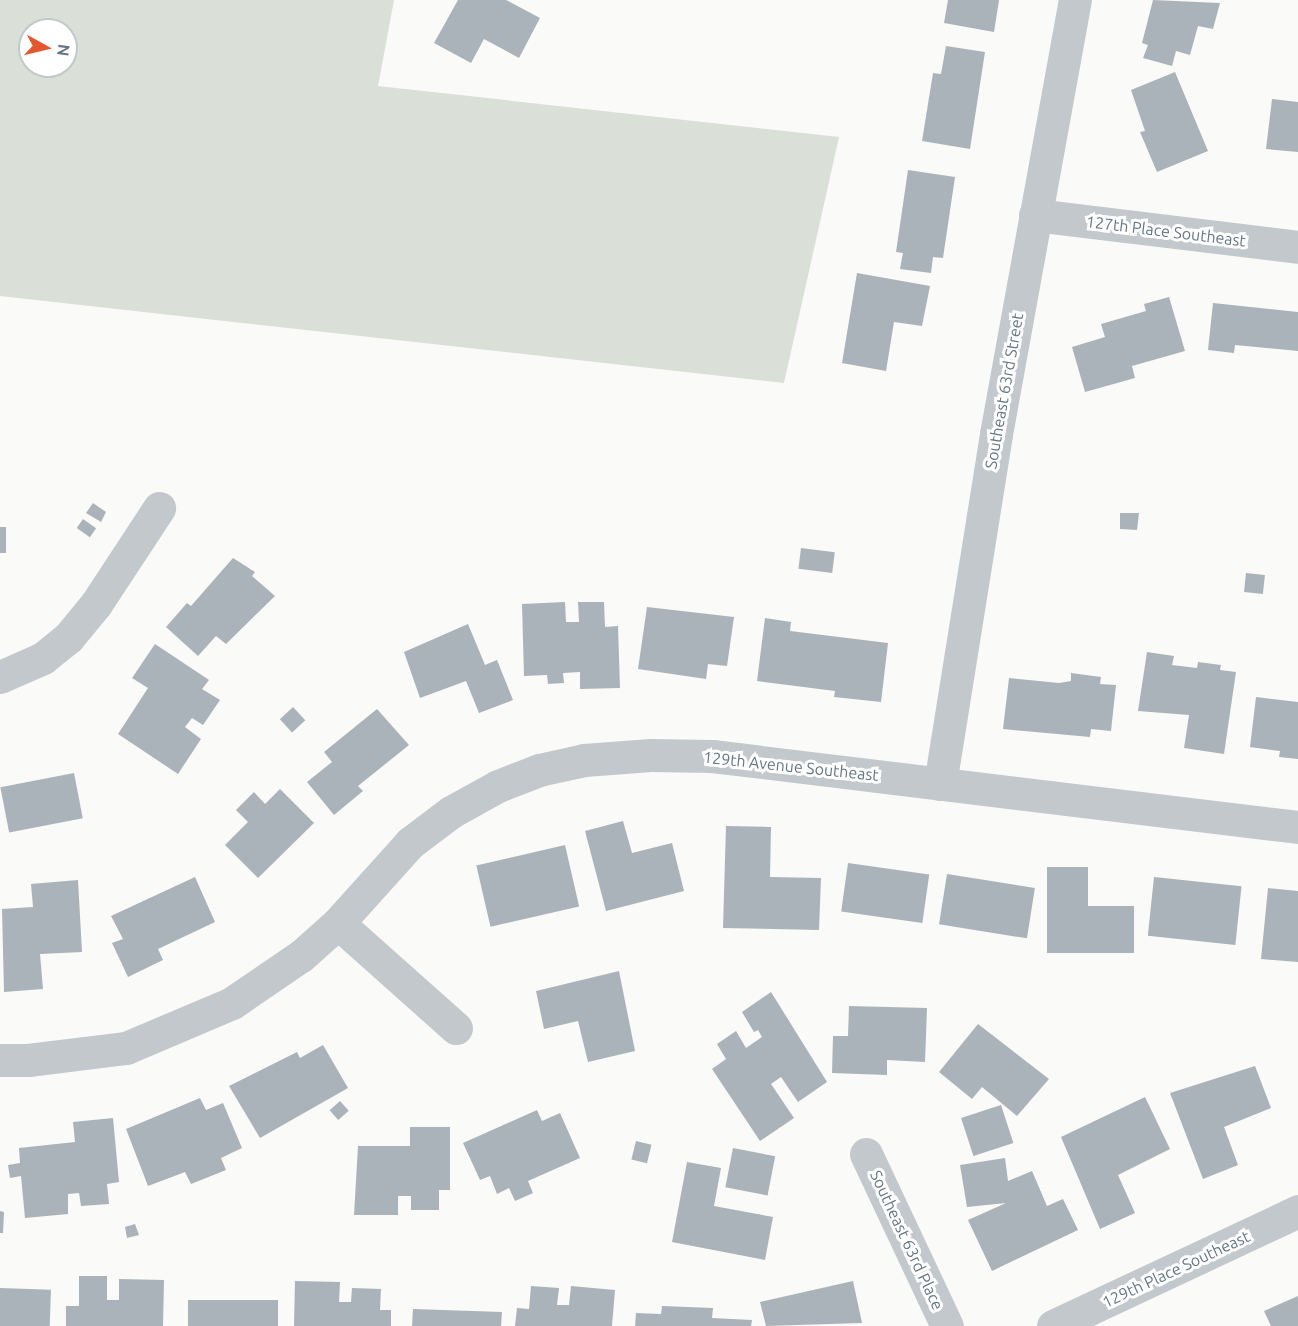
<!DOCTYPE html>
<html>
<head>
<meta charset="utf-8">
<style>
	body { margin:0 }
	#map { position:relative; width:1298px; height:1326px; overflow:hidden; background:#fafaf8; font-family:Ubuntu,sans-serif }
	div>[style] { position:absolute }
	.green>* { inset:0; background:#dadfd7 }
	.building>* { inset:0; background:#aab3b9; transform-origin:0 0 }
	.minor>* { height:33px; margin:-16.5px; padding:0 16.5px; transform-origin:16.5px; border-radius:16.5px; background:#c3c8cc }
	span { translate:-50% -50%; white-space:nowrap; text-align:center; line-height:1.15; -webkit-text-stroke:6px #fff; paint-order:stroke }
	.street-label { font-size:16px; color:#657683 }
	.north { position:absolute; left:18px; top:18px; width:60px; height:60px; box-sizing:border-box; background:#fff; border:2px solid #c1c8cd; border-radius:50%; rotate:98deg; font-size:16px; font-weight:700; line-height:24px; text-align:center; color:#657683 }
	.north::after { content:''; display:block; margin:auto; width:21px; height:27px; background:#e4572e; clip-path:polygon(50% 0,100% 100%,50% 72%,0 100%) }
</style>
</head>
<body>
<div id="map">
	<div class="green">
		<i style="clip-path:polygon(evenodd,0 0,394px 0,378px 86px,839px 137px,784px 383px,0 296px,0 0,30px 30px,66px 30px,66px 66px,30px 66px,30px 30px)"></i>
	</div>
	<div class="building">
		<i style="clip-path:polygon(458px 0,506px 0,540px 18px,519px 58px,484px 39px,471px 63px,434px 43px)"></i>
		<i style="clip-path:polygon(948px 0,999px 0,994px 32px,944px 23px)"></i>
		<i style="clip-path:polygon(1153px 0,1220px 3px,1213px 29px,1198px 26px,1190px 55px,1176px 51px,1172px 66px,1143px 58px,1148px 45px,1142px 43px)"></i>
		<i style="clip-path:polygon(946px 46px,985px 52px,970px 149px,922px 141px,933px 73px,941px 74px)"></i>
		<i style="clip-path:polygon(1175px 72px,1208px 151px,1157px 172px,1140px 132px,1145px 131px,1131px 90px)"></i>
		<i style="clip-path:polygon(1272px 99px,1298px 102px,1298px 152px,1266px 149px)"></i>
		<i style="clip-path:polygon(908px 170px,955px 177px,943px 258px,933px 257px,931px 273px,900px 269px,903px 253px,896px 252px)"></i>
		<i style="clip-path:polygon(857px 273px,930px 286px,922px 326px,894px 322px,886px 371px,842px 363px)"></i>
		<i style="clip-path:polygon(1169px 297px,1185px 351px,1132px 366px,1135px 378px,1085px 392px,1072px 347px,1105px 337px,1101px 324px,1146px 311px,1144px 304px)"></i>
		<i style="clip-path:polygon(1213px 303px,1298px 312px,1298px 351px,1235px 345px,1234px 353px,1208px 350px)"></i>
		<i style="clip-path:polygon(93px 503px,106px 512px,101px 522px,86px 513px)"></i>
		<i style="clip-path:polygon(1120px 513px,1139px 513px,1137px 530px,1120px 529px)"></i>
		<i style="left:83px;top:519px;width:16px;height:11px;rotate:35deg"></i>
		<i style="left:0;top:527px;width:6px;height:26px"></i>
		<i style="left:801px;top:548px;width:34px;height:21px;rotate:7deg"></i>
		<i style="clip-path:polygon(233px 558px,255px 572px,252px 576px,275px 596px,226px 644px,216px 636px,198px 656px,166px 627px,187px 603px,191px 606px)"></i>
		<i style="left:1246px;top:573px;width:19px;height:19px;rotate:6deg"></i>
		<i style="clip-path:polygon(565px 602px,566px 622px,579px 622px,578px 602px,604px 602px,605px 627px,618px 626px,620px 688px,580px 689px,580px 672px,563px 673px,564px 683px,548px 684px,547px 675px,524px 676px,522px 604px)"></i>
		<i style="clip-path:polygon(647px 607px,734px 617px,727px 666px,708px 664px,706px 679px,638px 669px)"></i>
		<i style="clip-path:polygon(765px 618px,791px 622px,790px 631px,888px 643px,881px 702px,834px 697px,835px 691px,757px 681px)"></i>
		<i style="clip-path:polygon(468px 624px,485px 665px,497px 660px,513px 700px,479px 713px,466px 681px,420px 698px,404px 652px)"></i>
		<i style="clip-path:polygon(155px 644px,209px 680px,202px 689px,220px 700px,203px 725px,192px 718px,185px 727px,201px 739px,178px 774px,118px 734px,148px 688px,132px 678px)"></i>
		<i style="clip-path:polygon(1147px 652px,1174px 656px,1172px 665px,1197px 668px,1198px 662px,1221px 665px,1220px 670px,1236px 672px,1224px 754px,1184px 748px,1189px 715px,1138px 711px)"></i>
		<i style="clip-path:polygon(1071px 673px,1101px 677px,1100px 684px,1116px 685px,1111px 731px,1091px 729px,1090px 737px,1003px 729px,1009px 678px,1059px 683px,1071px 681px)"></i>
		<i style="clip-path:polygon(1256px 697px,1298px 702px,1298px 759px,1279px 757px,1280px 751px,1250px 747px)"></i>
		<i style="left:293px;top:707px;width:18px;height:18px;rotate:47deg"></i>
		<i style="clip-path:polygon(377px 709px,409px 745px,358px 786px,363px 791px,334px 815px,307px 782px,332px 762px,324px 752px)"></i>
		<i style="left:74px;top:773px;width:46px;height:75px;rotate:79deg"></i>
		<i style="clip-path:polygon(280px 789px,314px 823px,258px 878px,225px 845px,248px 822px,236px 810px,254px 792px,265px 804px)"></i>
		<i style="clip-path:polygon(623px 821px,632px 853px,672px 843px,684px 891px,606px 911px,585px 831px)"></i>
		<i style="clip-path:polygon(726px 826px,771px 827px,770px 877px,821px 878px,819px 930px,723px 928px)"></i>
		<i style="left:565px;top:845px;width:63px;height:91px;rotate:77deg"></i>
		<i style="left:848px;top:863px;width:82px;height:49px;rotate:8deg"></i>
		<i style="clip-path:polygon(1047px 867px,1088px 867px,1088px 906px,1134px 906px,1134px 953px,1047px 953px)"></i>
		<i style="left:947px;top:874px;width:89px;height:51px;rotate:9deg"></i>
		<i style="clip-path:polygon(195px 877px,215px 922px,158px 949px,163px 960px,128px 977px,112px 943px,123px 939px,111px 916px)"></i>
		<i style="left:1154px;top:877px;width:88px;height:59px;rotate:6deg"></i>
		<i style="clip-path:polygon(78px 880px,82px 952px,40px 954px,43px 989px,4px 992px,2px 909px,33px 907px,31px 884px)"></i>
		<i style="clip-path:polygon(1268px 888px,1298px 891px,1298px 962px,1261px 959px)"></i>
		<i style="clip-path:polygon(619px 971px,635px 1051px,588px 1062px,578px 1021px,544px 1029px,536px 991px)"></i>
		<i style="clip-path:polygon(771px 992px,827px 1082px,798px 1102px,781px 1077px,771px 1084px,794px 1118px,760px 1141px,712px 1069px,726px 1059px,717px 1044px,736px 1031px,746px 1048px,762px 1037px,758px 1030px,754px 1032px,742px 1012px)"></i>
		<i style="clip-path:polygon(849px 1006px,927px 1008px,925px 1062px,887px 1060px,887px 1075px,832px 1073px,833px 1036px,848px 1036px)"></i>
		<i style="clip-path:polygon(978px 1024px,1049px 1079px,1017px 1116px,982px 1087px,972px 1099px,939px 1072px)"></i>
		<i style="clip-path:polygon(323px 1045px,348px 1088px,260px 1138px,229px 1086px,297px 1052px,300px 1058px)"></i>
		<i style="clip-path:polygon(1255px 1066px,1271px 1108px,1224px 1127px,1238px 1165px,1203px 1179px,1170px 1093px)"></i>
		<i style="clip-path:polygon(1145px 1097px,1170px 1149px,1118px 1175px,1135px 1213px,1100px 1229px,1061px 1137px)"></i>
		<i style="clip-path:polygon(200px 1098px,206px 1110px,223px 1103px,242px 1148px,221px 1158px,226px 1170px,191px 1184px,185px 1172px,148px 1186px,126px 1129px)"></i>
		<i style="left:340px;top:1101px;width:13px;height:14px;rotate:48deg"></i>
		<i style="left:1001px;top:1105px;width:40px;height:42px;rotate:72deg"></i>
		<i style="clip-path:polygon(537px 1110px,542px 1121px,560px 1113px,580px 1158px,528px 1181px,533px 1193px,515px 1201px,509px 1188px,497px 1194px,490px 1176px,480px 1180px,463px 1143px)"></i>
		<i style="clip-path:polygon(113px 1118px,119px 1182px,107px 1184px,109px 1204px,81px 1206px,79px 1193px,68px 1194px,68px 1214px,25px 1218px,21px 1176px,10px 1178px,8px 1165px,20px 1163px,19px 1148px,75px 1142px,73px 1122px)"></i>
		<i style="clip-path:polygon(410px 1127px,450px 1127px,450px 1190px,439px 1190px,439px 1210px,411px 1210px,411px 1196px,398px 1196px,398px 1215px,354px 1215px,358px 1146px,410px 1146px)"></i>
		<i style="left:636px;top:1141px;width:16px;height:19px;rotate:14deg"></i>
		<i style="left:733px;top:1148px;width:43px;height:40px;rotate:11deg"></i>
		<i style="clip-path:polygon(1005px 1158px,1008px 1181px,1032px 1171px,1047px 1206px,1063px 1199px,1078px 1230px,992px 1271px,968px 1220px,1006px 1203px,967px 1207px,960px 1165px)"></i>
		<i style="clip-path:polygon(687px 1162px,721px 1168px,714px 1206px,773px 1217px,765px 1260px,672px 1242px)"></i>
		<i style="clip-path:polygon(0 1211px,4px 1212px,3px 1233px,0 1233px)"></i>
		<i style="clip-path:polygon(135px 1224px,139px 1235px,127px 1238px,125px 1227px)"></i>
		<i style="clip-path:polygon(79px 1276px,107px 1276px,107px 1300px,119px 1300px,119px 1279px,164px 1280px,163px 1326px,66px 1326px,66px 1306px,79px 1306px)"></i>
		<i style="clip-path:polygon(295px 1281px,340px 1282px,339px 1302px,351px 1302px,352px 1288px,381px 1289px,380px 1310px,391px 1310px,391px 1326px,294px 1326px)"></i>
		<i style="clip-path:polygon(853px 1281px,862px 1323px,766px 1326px,760px 1302px)"></i>
		<i style="clip-path:polygon(531px 1286px,559px 1288px,557px 1305px,569px 1305px,571px 1286px,615px 1290px,612px 1326px,515px 1326px,517px 1308px,529px 1309px)"></i>
		<i style="left:0;top:1288px;width:51px;height:38px;rotate:2deg"></i>
		<i style="clip-path:polygon(1298px 1296px,1298px 1326px,1271px 1326px,1264px 1311px)"></i>
		<i style="left:188px;top:1300px;width:90px;height:26px"></i>
		<i style="clip-path:polygon(662px 1306px,713px 1308px,712px 1318px,752px 1320px,751px 1326px,635px 1326px,636px 1313px,661px 1314px)"></i>
		<i style="clip-path:polygon(413px 1309px,502px 1312px,501px 1326px,412px 1326px)"></i>
	</div>
	<div class="minor">
		<i style="left:1035px;top:215px;width:265px;rotate:6.9deg"></i>
		<i style="left:0;top:677px;width:47px;rotate:-23.8deg"></i>
		<i style="left:43px;top:658px;width:32px;rotate:-39deg"></i>
		<i style="left:68px;top:638px;width:44px;rotate:-50.5deg"></i>
		<i style="left:96px;top:604px;width:115px;rotate:-56.7deg"></i>
		<i style="left:940px;top:784px;width:354px;rotate:-80.9deg"></i>
		<i style="left:996px;top:434px;width:441px;rotate:-79.7deg"></i>
		<i style="left:338px;top:923px;width:158px;rotate:41.7deg"></i>
		<i style="left:0;top:1060px;width:28px"></i>
		<i style="left:28px;top:1060px;width:99px;rotate:-7deg"></i>
		<i style="left:126px;top:1048px;width:115px;rotate:-23deg"></i>
		<i style="left:232px;top:1003px;width:83px;rotate:-34.3deg"></i>
		<i style="left:301px;top:956px;width:50px;rotate:-41.7deg"></i>
		<i style="left:338px;top:923px;width:108px;rotate:-48deg"></i>
		<i style="left:410px;top:843px;width:51px;rotate:-37.1deg"></i>
		<i style="left:451px;top:812px;width:54px;rotate:-29deg"></i>
		<i style="left:498px;top:786px;width:44px;rotate:-21.3deg"></i>
		<i style="left:539px;top:770px;width:46px;rotate:-12.5deg"></i>
		<i style="left:584px;top:760px;width:67px;rotate:-4.3deg"></i>
		<i style="left:651px;top:755px;width:61px;rotate:0.9deg"></i>
		<i style="left:712px;top:756px;width:590px;rotate:6.91deg"></i>
		<i style="left:866px;top:1154px;width:190px;rotate:64.8deg"></i>
		<i style="left:1053px;top:1326px;width:271px;rotate:-25.1deg"></i>
	</div>
	<div class="street-label">
		<span style="left:1166px;top:231px;rotate:7deg">127th Place Southeast</span>
		<span style="left:1004px;top:391px;rotate:-80deg">Southeast 63rd Street</span>
		<span style="left:791px;top:766px;rotate:6deg">129th Avenue Southeast</span>
		<span style="left:907px;top:1240px;rotate:65deg">Southeast 63rd Place</span>
		<span style="left:1176px;top:1269px;rotate:-25deg">129th Place Southeast</span>
	</div>
	<div class="north">N</div>
</div>
</body>
</html>
